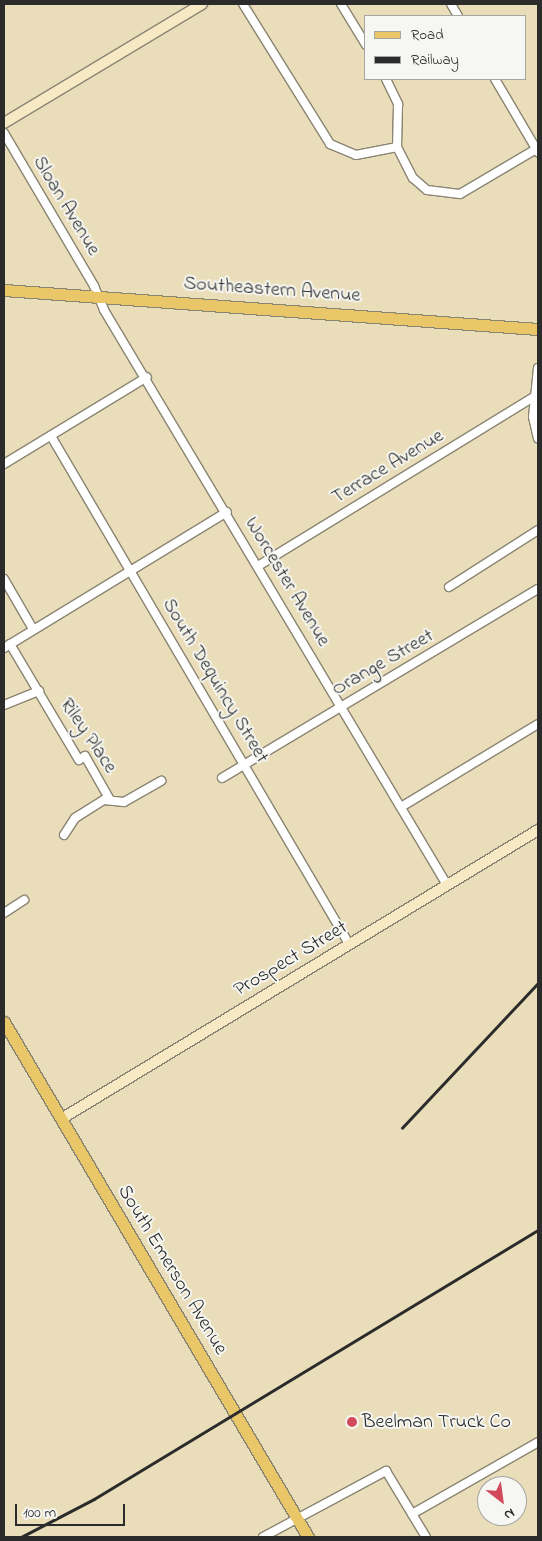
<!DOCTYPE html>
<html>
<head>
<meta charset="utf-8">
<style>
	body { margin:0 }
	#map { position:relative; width:542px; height:1541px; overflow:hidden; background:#eadeba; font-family:"Indie Flower",sans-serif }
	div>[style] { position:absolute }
	.roads { filter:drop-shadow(1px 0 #8a8472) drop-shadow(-1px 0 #8a8472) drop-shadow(0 1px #8a8472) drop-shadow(0 -1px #8a8472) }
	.street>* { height:8px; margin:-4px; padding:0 4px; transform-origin:4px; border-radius:4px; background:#fff }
	.secondary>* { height:10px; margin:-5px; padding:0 5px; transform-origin:5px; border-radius:5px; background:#f6e9c3 }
	.primary>* { height:11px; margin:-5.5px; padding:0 5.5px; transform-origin:5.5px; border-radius:5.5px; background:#e9c769 }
	.rail>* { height:2.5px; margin:-1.25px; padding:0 1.25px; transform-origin:1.25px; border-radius:1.25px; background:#2b2b2b }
	.dots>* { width:14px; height:14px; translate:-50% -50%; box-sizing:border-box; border:2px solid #f6f6f2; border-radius:50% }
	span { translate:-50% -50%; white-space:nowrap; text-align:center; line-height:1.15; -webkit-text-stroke:4px #f6f6f2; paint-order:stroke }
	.street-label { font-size:20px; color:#2b2b2b }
	.poi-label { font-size:20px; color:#2b2b2b }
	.left { translate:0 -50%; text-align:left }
	.frame { position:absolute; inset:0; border:5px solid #2b2b2b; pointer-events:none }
	.legend { position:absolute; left:364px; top:15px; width:162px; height:65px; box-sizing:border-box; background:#f6f6f2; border:1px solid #a5a5a2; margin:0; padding:6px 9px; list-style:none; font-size:15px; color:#2b2b2b }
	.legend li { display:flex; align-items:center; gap:10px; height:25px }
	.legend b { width:25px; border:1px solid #a5a5a2 }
	.north { position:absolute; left:477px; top:1476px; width:50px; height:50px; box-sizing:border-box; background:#f6f6f2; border:1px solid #a5a5a2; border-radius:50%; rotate:150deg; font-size:14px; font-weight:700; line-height:20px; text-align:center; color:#2b2b2b }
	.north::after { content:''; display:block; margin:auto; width:18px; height:22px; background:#d1495b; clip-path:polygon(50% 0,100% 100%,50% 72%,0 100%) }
	.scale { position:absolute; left:15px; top:1504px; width:110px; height:22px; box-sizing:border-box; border:2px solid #2b2b2b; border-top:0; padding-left:6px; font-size:15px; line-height:18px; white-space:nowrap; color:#2b2b2b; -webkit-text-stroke:4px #f6f6f2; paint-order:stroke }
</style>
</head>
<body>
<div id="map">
	<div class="roads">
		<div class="street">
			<i style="left:243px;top:4px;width:165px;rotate:58.1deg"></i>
			<i style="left:330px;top:144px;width:28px;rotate:23deg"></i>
			<i style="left:356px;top:155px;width:42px;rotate:-11deg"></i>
			<i style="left:341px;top:4px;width:48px;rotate:58.6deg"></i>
			<i style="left:451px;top:4px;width:14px;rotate:60deg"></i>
			<i style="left:386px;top:79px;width:28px;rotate:64deg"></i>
			<i style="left:398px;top:104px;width:43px;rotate:91.3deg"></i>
			<i style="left:397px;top:147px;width:35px;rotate:63deg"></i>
			<i style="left:413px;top:178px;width:18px;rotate:41deg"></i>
			<i style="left:427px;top:190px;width:33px;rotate:7deg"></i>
			<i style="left:460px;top:194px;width:88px;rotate:-30.6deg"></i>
			<i style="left:495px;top:79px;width:85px;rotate:59.5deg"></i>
			<i style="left:4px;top:133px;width:178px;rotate:59.5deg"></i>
			<i style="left:94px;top:286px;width:26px;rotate:67deg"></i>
			<i style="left:104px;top:310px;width:670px;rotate:59.18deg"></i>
			<i style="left:538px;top:368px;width:49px;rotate:95.8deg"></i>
			<i style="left:533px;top:417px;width:22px;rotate:77deg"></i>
			<i style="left:51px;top:436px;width:589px;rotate:59.6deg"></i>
			<i style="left:4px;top:464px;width:167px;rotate:-31.3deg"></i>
			<i style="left:258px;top:566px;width:325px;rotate:-31.5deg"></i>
			<i style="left:4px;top:579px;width:58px;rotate:59.9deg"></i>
			<i style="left:449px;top:587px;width:106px;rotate:-32.6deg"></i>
			<i style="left:10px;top:644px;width:135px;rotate:59.3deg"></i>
			<i style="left:79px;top:760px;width:7px;rotate:-34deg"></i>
			<i style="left:85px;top:756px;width:51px;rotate:60.4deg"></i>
			<i style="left:4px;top:648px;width:261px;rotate:-31.4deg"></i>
			<i style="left:4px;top:705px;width:38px;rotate:-22deg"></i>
			<i style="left:222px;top:778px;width:368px;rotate:-30.9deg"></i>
			<i style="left:401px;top:807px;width:160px;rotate:-31.2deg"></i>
			<i style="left:64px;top:835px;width:20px;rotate:-57deg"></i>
			<i style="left:75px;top:818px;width:34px;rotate:-32deg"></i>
			<i style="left:104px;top:800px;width:20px;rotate:6deg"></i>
			<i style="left:124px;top:802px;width:43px;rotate:-29.6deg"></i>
			<i style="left:4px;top:913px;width:24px;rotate:-33deg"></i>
			<i style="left:412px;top:1514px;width:145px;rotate:-29.7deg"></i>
			<i style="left:263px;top:1537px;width:140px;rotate:-28.2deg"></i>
			<i style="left:386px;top:1471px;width:77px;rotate:58.8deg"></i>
		</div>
		<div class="secondary">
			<i style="left:4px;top:123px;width:231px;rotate:-31deg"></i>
			<i style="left:61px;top:1119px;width:558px;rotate:-31.21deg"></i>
		</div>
		<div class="primary">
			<i style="left:4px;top:290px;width:535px;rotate:4.18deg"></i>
			<i style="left:4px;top:1022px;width:598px;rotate:59.45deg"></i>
		</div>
	</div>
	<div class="rail">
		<i style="left:402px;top:1128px;width:199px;rotate:-46.8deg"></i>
		<i style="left:21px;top:1537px;width:82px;rotate:-27.5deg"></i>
		<i style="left:94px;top:1499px;width:519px;rotate:-31.21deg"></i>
	</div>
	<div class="dots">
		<i style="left:352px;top:1422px;background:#d1495b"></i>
	</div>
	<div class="street-label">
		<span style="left:66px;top:206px;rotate:59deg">Sloan Avenue</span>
		<span style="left:272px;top:290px;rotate:4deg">Southeastern Avenue</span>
		<span style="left:388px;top:467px;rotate:-31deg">Terrace Avenue</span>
		<span style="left:287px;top:582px;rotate:59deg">Worcester Avenue</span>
		<span style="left:383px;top:663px;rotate:-30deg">Orange Street</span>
		<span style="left:215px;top:681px;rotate:59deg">South Dequincy Street</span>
		<span style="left:88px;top:736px;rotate:56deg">Riley Place</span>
		<span style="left:291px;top:959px;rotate:-31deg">Prospect Street</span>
		<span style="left:172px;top:1270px;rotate:59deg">South Emerson Avenue</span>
	</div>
	<div class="poi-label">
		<span class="left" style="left:362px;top:1422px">Beelman Truck Co</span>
	</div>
	<div class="frame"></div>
	<ul class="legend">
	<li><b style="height:6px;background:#e9c769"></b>Road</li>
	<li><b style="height:6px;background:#2b2b2b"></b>Railway</li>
	</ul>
	<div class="north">N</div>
	<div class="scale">100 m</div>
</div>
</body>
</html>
